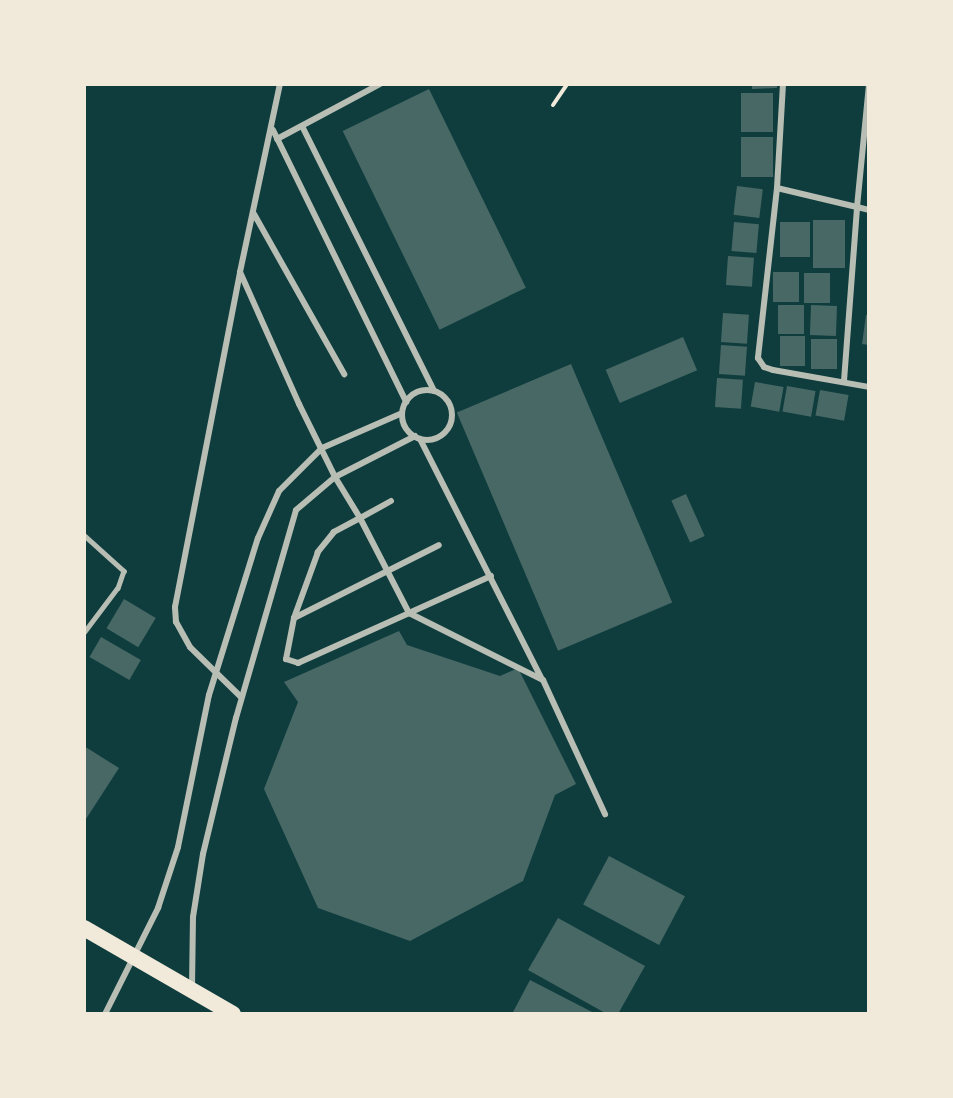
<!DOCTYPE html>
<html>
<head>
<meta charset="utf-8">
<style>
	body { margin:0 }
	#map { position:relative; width:953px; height:1098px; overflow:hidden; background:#0f3d3e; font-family:Arial,sans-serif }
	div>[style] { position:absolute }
	.building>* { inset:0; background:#486865; transform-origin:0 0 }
	.path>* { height:4px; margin:-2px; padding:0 2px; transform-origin:2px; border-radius:2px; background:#f1e9da }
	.service>* { height:4.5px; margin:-2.25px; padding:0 2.25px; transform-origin:2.25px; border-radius:2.25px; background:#b8beb3 }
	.minor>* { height:6px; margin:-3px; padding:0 3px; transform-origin:3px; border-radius:3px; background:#b8beb3 }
	.minor>.ring { margin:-3px; padding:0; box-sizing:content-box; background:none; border:6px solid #b8beb3; border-radius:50% }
	.trunk>* { height:16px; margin:-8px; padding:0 8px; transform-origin:8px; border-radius:8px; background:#f1e9da }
	span { translate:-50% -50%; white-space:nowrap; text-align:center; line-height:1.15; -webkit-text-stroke:4.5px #f1e9da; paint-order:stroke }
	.frame { position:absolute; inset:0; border:86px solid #f1e9da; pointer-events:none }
</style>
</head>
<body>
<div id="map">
	<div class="building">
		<i style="clip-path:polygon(752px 84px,777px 84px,777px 88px,752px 89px)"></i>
		<i style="left:429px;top:89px;width:221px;height:96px;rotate:64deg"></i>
		<i style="left:741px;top:93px;width:32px;height:39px"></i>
		<i style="left:741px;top:137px;width:32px;height:40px"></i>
		<i style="left:737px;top:186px;width:26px;height:29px;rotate:7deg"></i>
		<i style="left:813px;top:220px;width:32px;height:48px"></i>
		<i style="left:734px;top:222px;width:25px;height:29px;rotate:5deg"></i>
		<i style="left:780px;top:222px;width:30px;height:35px"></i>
		<i style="left:728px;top:256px;width:26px;height:29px;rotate:4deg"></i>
		<i style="left:773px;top:272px;width:26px;height:30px"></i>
		<i style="left:804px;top:273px;width:26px;height:30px"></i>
		<i style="left:778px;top:305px;width:26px;height:29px"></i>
		<i style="left:811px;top:305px;width:26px;height:30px;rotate:2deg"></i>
		<i style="left:723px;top:313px;width:26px;height:29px;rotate:4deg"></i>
		<i style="clip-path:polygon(866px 315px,869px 315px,869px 345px,862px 344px)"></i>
		<i style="left:780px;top:336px;width:25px;height:30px"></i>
		<i style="left:683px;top:337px;width:36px;height:84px;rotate:67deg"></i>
		<i style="left:811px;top:339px;width:26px;height:30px"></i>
		<i style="left:721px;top:345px;width:26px;height:29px;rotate:4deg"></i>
		<i style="left:571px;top:364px;width:259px;height:124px;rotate:67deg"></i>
		<i style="left:717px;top:378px;width:26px;height:29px;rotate:4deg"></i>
		<i style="left:755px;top:382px;width:29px;height:25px;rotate:10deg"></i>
		<i style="left:787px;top:386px;width:29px;height:26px;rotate:10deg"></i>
		<i style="left:820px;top:390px;width:29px;height:26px;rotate:10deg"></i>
		<i style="left:686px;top:494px;width:46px;height:16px;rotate:66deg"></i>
		<i style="left:124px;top:599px;width:37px;height:34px;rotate:31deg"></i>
		<i style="clip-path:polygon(399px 631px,407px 645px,500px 676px,518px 668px,576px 784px,555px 795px,523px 881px,410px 941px,318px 908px,264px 789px,298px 702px,284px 682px)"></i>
		<i style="left:101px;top:637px;width:46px;height:23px;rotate:30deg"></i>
		<i style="clip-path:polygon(84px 746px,119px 768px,84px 822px)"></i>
		<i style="left:609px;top:856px;width:86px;height:55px;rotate:28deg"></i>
		<i style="clip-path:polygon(558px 918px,645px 966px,618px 1014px,607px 1014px,528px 970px)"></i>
		<i style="clip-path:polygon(530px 980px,596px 1014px,512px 1014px)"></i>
	</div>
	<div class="path">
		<i style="left:553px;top:105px;width:25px;rotate:-56deg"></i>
	</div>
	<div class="service">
		<i style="left:84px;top:535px;width:54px;rotate:42deg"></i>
		<i style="left:124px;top:571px;width:18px;rotate:109deg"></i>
		<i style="left:118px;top:588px;width:56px;rotate:127.1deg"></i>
	</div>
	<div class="minor">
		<i style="left:783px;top:84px;width:104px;rotate:93.3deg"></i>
		<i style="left:777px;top:188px;width:171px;rotate:96.4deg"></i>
		<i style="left:758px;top:358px;width:11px;rotate:56deg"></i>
		<i style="left:764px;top:367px;width:9px;rotate:18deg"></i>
		<i style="left:773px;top:370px;width:97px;rotate:10deg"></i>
		<i style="left:302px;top:126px;width:296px;rotate:63.5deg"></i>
		<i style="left:273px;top:130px;width:303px;rotate:63.9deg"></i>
		<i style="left:277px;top:139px;width:117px;rotate:-28.1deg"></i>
		<i style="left:777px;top:188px;width:82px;rotate:13.4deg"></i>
		<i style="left:857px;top:207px;width:124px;rotate:-84.4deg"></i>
		<i style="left:254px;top:214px;width:184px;rotate:60.6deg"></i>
		<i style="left:240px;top:272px;width:192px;rotate:-78deg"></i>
		<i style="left:844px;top:381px;width:174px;rotate:-85.7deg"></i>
		<i style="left:857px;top:207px;width:12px;rotate:14deg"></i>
		<i class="ring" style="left:402px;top:390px;width:44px;height:44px"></i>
		<i style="left:420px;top:439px;width:269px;rotate:63.1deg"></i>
		<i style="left:391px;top:501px;width:35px;rotate:151deg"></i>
		<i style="left:360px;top:518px;width:107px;rotate:62.7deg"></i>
		<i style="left:409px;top:613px;width:90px;rotate:-24.3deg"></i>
		<i style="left:294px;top:618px;width:162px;rotate:-26.7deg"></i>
		<i style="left:241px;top:697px;width:71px;rotate:-135.6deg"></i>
		<i style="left:190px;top:647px;width:29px;rotate:-119deg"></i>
		<i style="left:176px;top:622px;width:15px;rotate:-94deg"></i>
		<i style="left:175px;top:607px;width:341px;rotate:-79deg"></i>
		<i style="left:240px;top:272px;width:145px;rotate:65.9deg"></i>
		<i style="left:299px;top:404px;width:81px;rotate:63.7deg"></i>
		<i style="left:335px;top:477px;width:48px;rotate:58.6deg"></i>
		<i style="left:360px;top:518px;width:30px;rotate:152deg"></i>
		<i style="left:334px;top:532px;width:26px;rotate:129deg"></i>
		<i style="left:318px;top:552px;width:70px;rotate:110deg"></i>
		<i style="left:294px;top:618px;width:42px;rotate:101deg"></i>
		<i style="left:286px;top:659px;width:13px;rotate:18deg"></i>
		<i style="left:298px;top:663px;width:122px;rotate:-24.2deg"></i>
		<i style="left:409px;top:613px;width:150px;rotate:26.6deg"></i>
		<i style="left:543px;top:680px;width:148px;rotate:65.2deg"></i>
		<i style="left:192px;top:988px;width:71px;rotate:-89.2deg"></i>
		<i style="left:193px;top:917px;width:64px;rotate:-81deg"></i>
		<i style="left:203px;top:854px;width:140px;rotate:-76.4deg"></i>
		<i style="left:236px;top:718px;width:216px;rotate:-73.9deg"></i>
		<i style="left:296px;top:510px;width:51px;rotate:-40.2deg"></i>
		<i style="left:335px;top:477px;width:90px;rotate:-27.1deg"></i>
		<i style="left:105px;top:1014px;width:119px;rotate:-63.4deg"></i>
		<i style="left:158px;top:908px;width:64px;rotate:-71.8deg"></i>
		<i style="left:178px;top:847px;width:155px;rotate:-78.5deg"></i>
		<i style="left:209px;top:695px;width:164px;rotate:-72.7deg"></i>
		<i style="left:258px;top:538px;width:51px;rotate:-65.9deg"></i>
		<i style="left:279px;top:491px;width:61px;rotate:-45deg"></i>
		<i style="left:322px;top:448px;width:87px;rotate:-23.6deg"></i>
	</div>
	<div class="trunk">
		<i style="left:84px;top:928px;width:172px;rotate:30deg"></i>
	</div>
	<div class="frame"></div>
</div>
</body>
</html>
